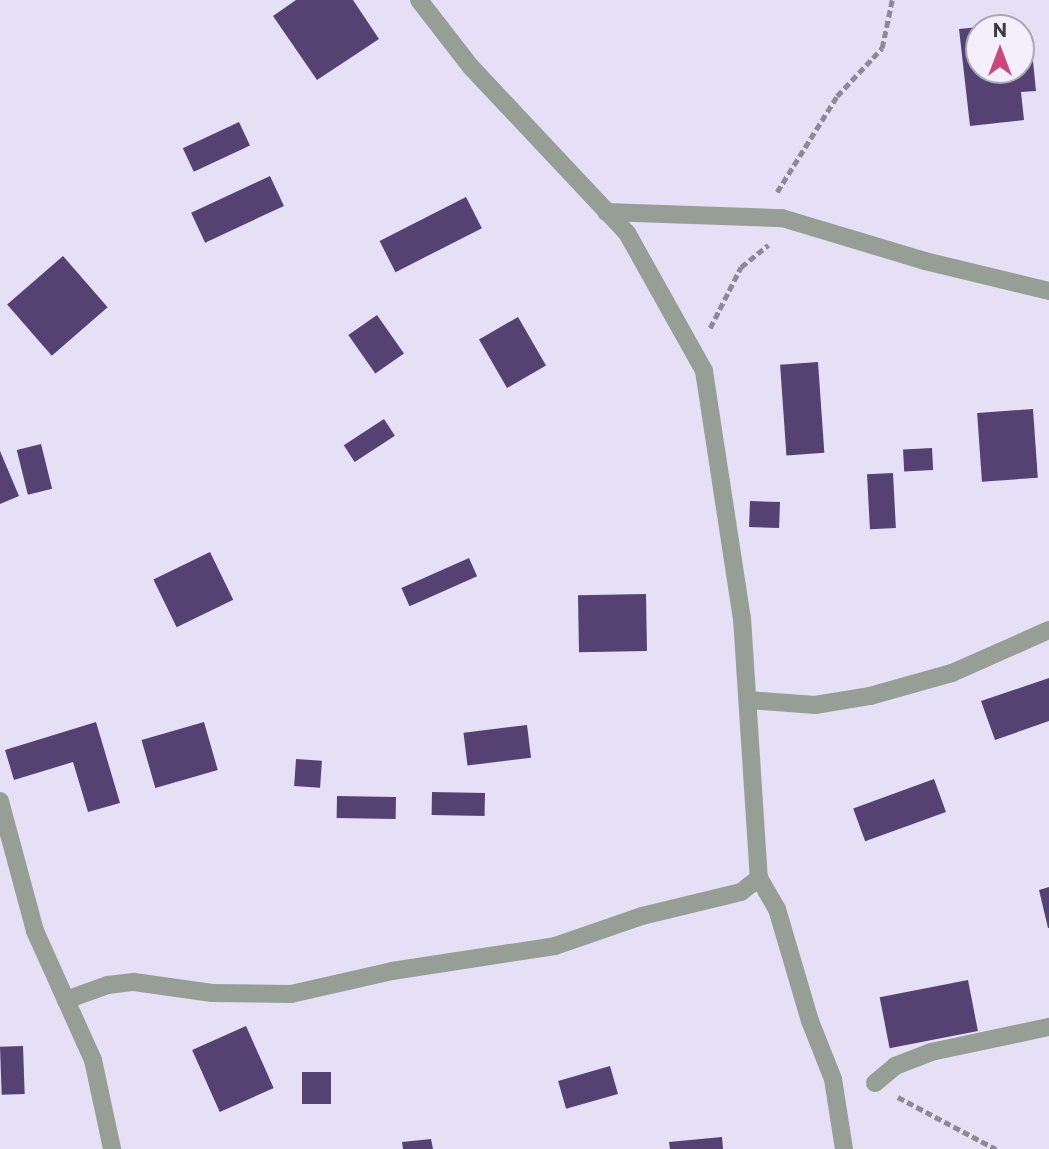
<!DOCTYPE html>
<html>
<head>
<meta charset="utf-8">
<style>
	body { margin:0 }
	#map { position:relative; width:1049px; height:1149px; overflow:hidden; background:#e6e0f7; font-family:Commissioner,sans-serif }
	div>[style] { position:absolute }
	.building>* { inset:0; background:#554273; transform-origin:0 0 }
	.path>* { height:4.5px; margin-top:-2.25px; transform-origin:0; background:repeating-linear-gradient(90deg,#8d8999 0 7px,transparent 0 10.5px) }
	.minor>* { height:18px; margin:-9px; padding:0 9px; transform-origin:9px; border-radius:9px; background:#979e96 }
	span { translate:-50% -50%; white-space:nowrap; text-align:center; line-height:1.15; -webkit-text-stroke:7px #f3effd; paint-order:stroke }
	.north { position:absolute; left:965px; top:14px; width:70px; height:70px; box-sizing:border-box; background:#f3effd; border:2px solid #aaa7b3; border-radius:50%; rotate:0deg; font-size:19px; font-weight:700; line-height:28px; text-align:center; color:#3c3a43 }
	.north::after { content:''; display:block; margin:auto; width:24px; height:32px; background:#cd457f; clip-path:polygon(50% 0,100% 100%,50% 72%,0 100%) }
</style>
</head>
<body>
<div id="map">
	<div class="building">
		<i style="clip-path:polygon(296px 0,353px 0,379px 39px,317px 80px,273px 16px)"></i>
		<i style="clip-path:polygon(979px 27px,979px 70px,1021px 70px,1021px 63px,1033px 61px,1036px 91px,1021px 92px,1024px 120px,970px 126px,959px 29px)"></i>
		<i style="left:239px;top:122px;width:26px;height:62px;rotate:65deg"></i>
		<i style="left:270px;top:176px;width:33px;height:87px;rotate:65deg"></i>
		<i style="left:466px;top:197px;width:35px;height:97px;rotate:63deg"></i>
		<i style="left:63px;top:256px;width:68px;height:74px;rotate:49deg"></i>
		<i style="left:377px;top:315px;width:47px;height:35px;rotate:55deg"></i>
		<i style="left:518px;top:317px;width:56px;height:45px;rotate:60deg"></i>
		<i style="left:818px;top:362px;width:91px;height:38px;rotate:86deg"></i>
		<i style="left:1033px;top:409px;width:69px;height:56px;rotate:86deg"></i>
		<i style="left:384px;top:419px;width:20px;height:48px;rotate:57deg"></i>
		<i style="left:41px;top:444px;width:46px;height:25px;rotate:76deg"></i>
		<i style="left:932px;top:448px;width:22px;height:29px;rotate:87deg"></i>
		<i style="clip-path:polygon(0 451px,19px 496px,0 504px)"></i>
		<i style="left:893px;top:473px;width:55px;height:26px;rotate:87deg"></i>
		<i style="left:750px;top:501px;width:30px;height:26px;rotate:2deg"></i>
		<i style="left:210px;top:552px;width:53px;height:63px;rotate:64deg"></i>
		<i style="left:469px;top:558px;width:20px;height:74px;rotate:66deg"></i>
		<i style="left:646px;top:594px;width:57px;height:68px;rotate:89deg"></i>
		<i style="clip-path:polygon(1049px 678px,1049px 721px,995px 740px,981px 701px)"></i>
		<i style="clip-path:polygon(96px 722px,120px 803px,88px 812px,73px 762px,14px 780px,5px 750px)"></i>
		<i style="left:204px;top:722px;width:50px;height:65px;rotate:74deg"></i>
		<i style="left:527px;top:725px;width:33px;height:64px;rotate:83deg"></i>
		<i style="left:296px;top:759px;width:26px;height:27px;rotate:4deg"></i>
		<i style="left:934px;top:779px;width:35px;height:86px;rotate:70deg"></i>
		<i style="left:432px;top:792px;width:53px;height:23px;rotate:1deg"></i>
		<i style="left:337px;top:796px;width:59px;height:22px;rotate:1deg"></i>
		<i style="clip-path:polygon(1049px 887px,1049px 928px,1048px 928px,1039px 890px)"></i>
		<i style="left:968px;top:980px;width:52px;height:90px;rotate:79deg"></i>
		<i style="left:246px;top:1026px;width:68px;height:59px;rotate:66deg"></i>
		<i style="left:23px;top:1046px;width:48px;height:23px;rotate:88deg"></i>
		<i style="left:610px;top:1066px;width:29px;height:54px;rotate:74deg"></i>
		<i style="left:302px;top:1072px;width:29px;height:32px"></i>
		<i style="clip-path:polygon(722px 1137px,723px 1149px,670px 1149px,669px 1142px)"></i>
		<i style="clip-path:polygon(431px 1139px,433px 1149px,403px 1149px,402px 1142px)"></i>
	</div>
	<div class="path">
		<i style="left:777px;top:192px;width:113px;rotate:-58deg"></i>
		<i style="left:837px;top:96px;width:66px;rotate:-46.8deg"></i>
		<i style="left:882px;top:48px;width:49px;rotate:-78.2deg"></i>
		<i style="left:710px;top:328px;width:68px;rotate:-63.1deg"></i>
		<i style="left:741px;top:267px;width:35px;rotate:-39deg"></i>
		<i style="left:898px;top:1097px;width:111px;rotate:28deg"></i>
	</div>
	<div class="minor">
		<i style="left:419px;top:0;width:85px;rotate:52.2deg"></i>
		<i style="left:471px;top:67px;width:228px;rotate:46.8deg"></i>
		<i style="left:627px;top:233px;width:158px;rotate:60.8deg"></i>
		<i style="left:704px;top:371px;width:250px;rotate:81.3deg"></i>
		<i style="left:742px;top:618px;width:261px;rotate:86.3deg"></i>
		<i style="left:759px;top:878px;width:36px;rotate:60deg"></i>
		<i style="left:777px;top:909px;width:117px;rotate:73.6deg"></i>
		<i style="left:810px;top:1021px;width:62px;rotate:68.4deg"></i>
		<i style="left:833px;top:1079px;width:71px;rotate:81.1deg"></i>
		<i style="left:606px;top:212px;width:176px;rotate:2deg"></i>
		<i style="left:782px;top:218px;width:149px;rotate:16.7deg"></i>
		<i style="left:925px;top:261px;width:128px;rotate:13.6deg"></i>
		<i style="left:748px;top:700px;width:67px;rotate:4.3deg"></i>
		<i style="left:815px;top:705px;width:56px;rotate:-9.3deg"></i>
		<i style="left:870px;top:696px;width:85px;rotate:-15.7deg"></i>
		<i style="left:952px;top:673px;width:106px;rotate:-23.9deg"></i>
		<i style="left:0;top:801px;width:135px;rotate:74.9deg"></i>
		<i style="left:35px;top:931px;width:76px;rotate:65.8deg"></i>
		<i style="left:66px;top:1000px;width:45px;rotate:-19.7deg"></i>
		<i style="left:108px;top:985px;width:26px;rotate:-7deg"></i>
		<i style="left:134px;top:982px;width:79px;rotate:8deg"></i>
		<i style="left:212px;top:993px;width:79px;rotate:0.7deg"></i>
		<i style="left:291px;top:994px;width:104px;rotate:-12.8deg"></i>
		<i style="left:392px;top:971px;width:165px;rotate:-8.7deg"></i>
		<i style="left:555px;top:946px;width:92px;rotate:-19deg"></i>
		<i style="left:642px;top:916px;width:102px;rotate:-13.6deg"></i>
		<i style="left:741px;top:892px;width:23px;rotate:-38deg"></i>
		<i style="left:66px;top:1000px;width:66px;rotate:65.8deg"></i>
		<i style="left:93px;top:1060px;width:91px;rotate:77.9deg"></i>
		<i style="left:875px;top:1083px;width:26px;rotate:-40deg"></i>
		<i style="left:895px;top:1066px;width:39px;rotate:-21deg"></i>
		<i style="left:931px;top:1052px;width:121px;rotate:-12deg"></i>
	</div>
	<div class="north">N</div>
</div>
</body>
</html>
